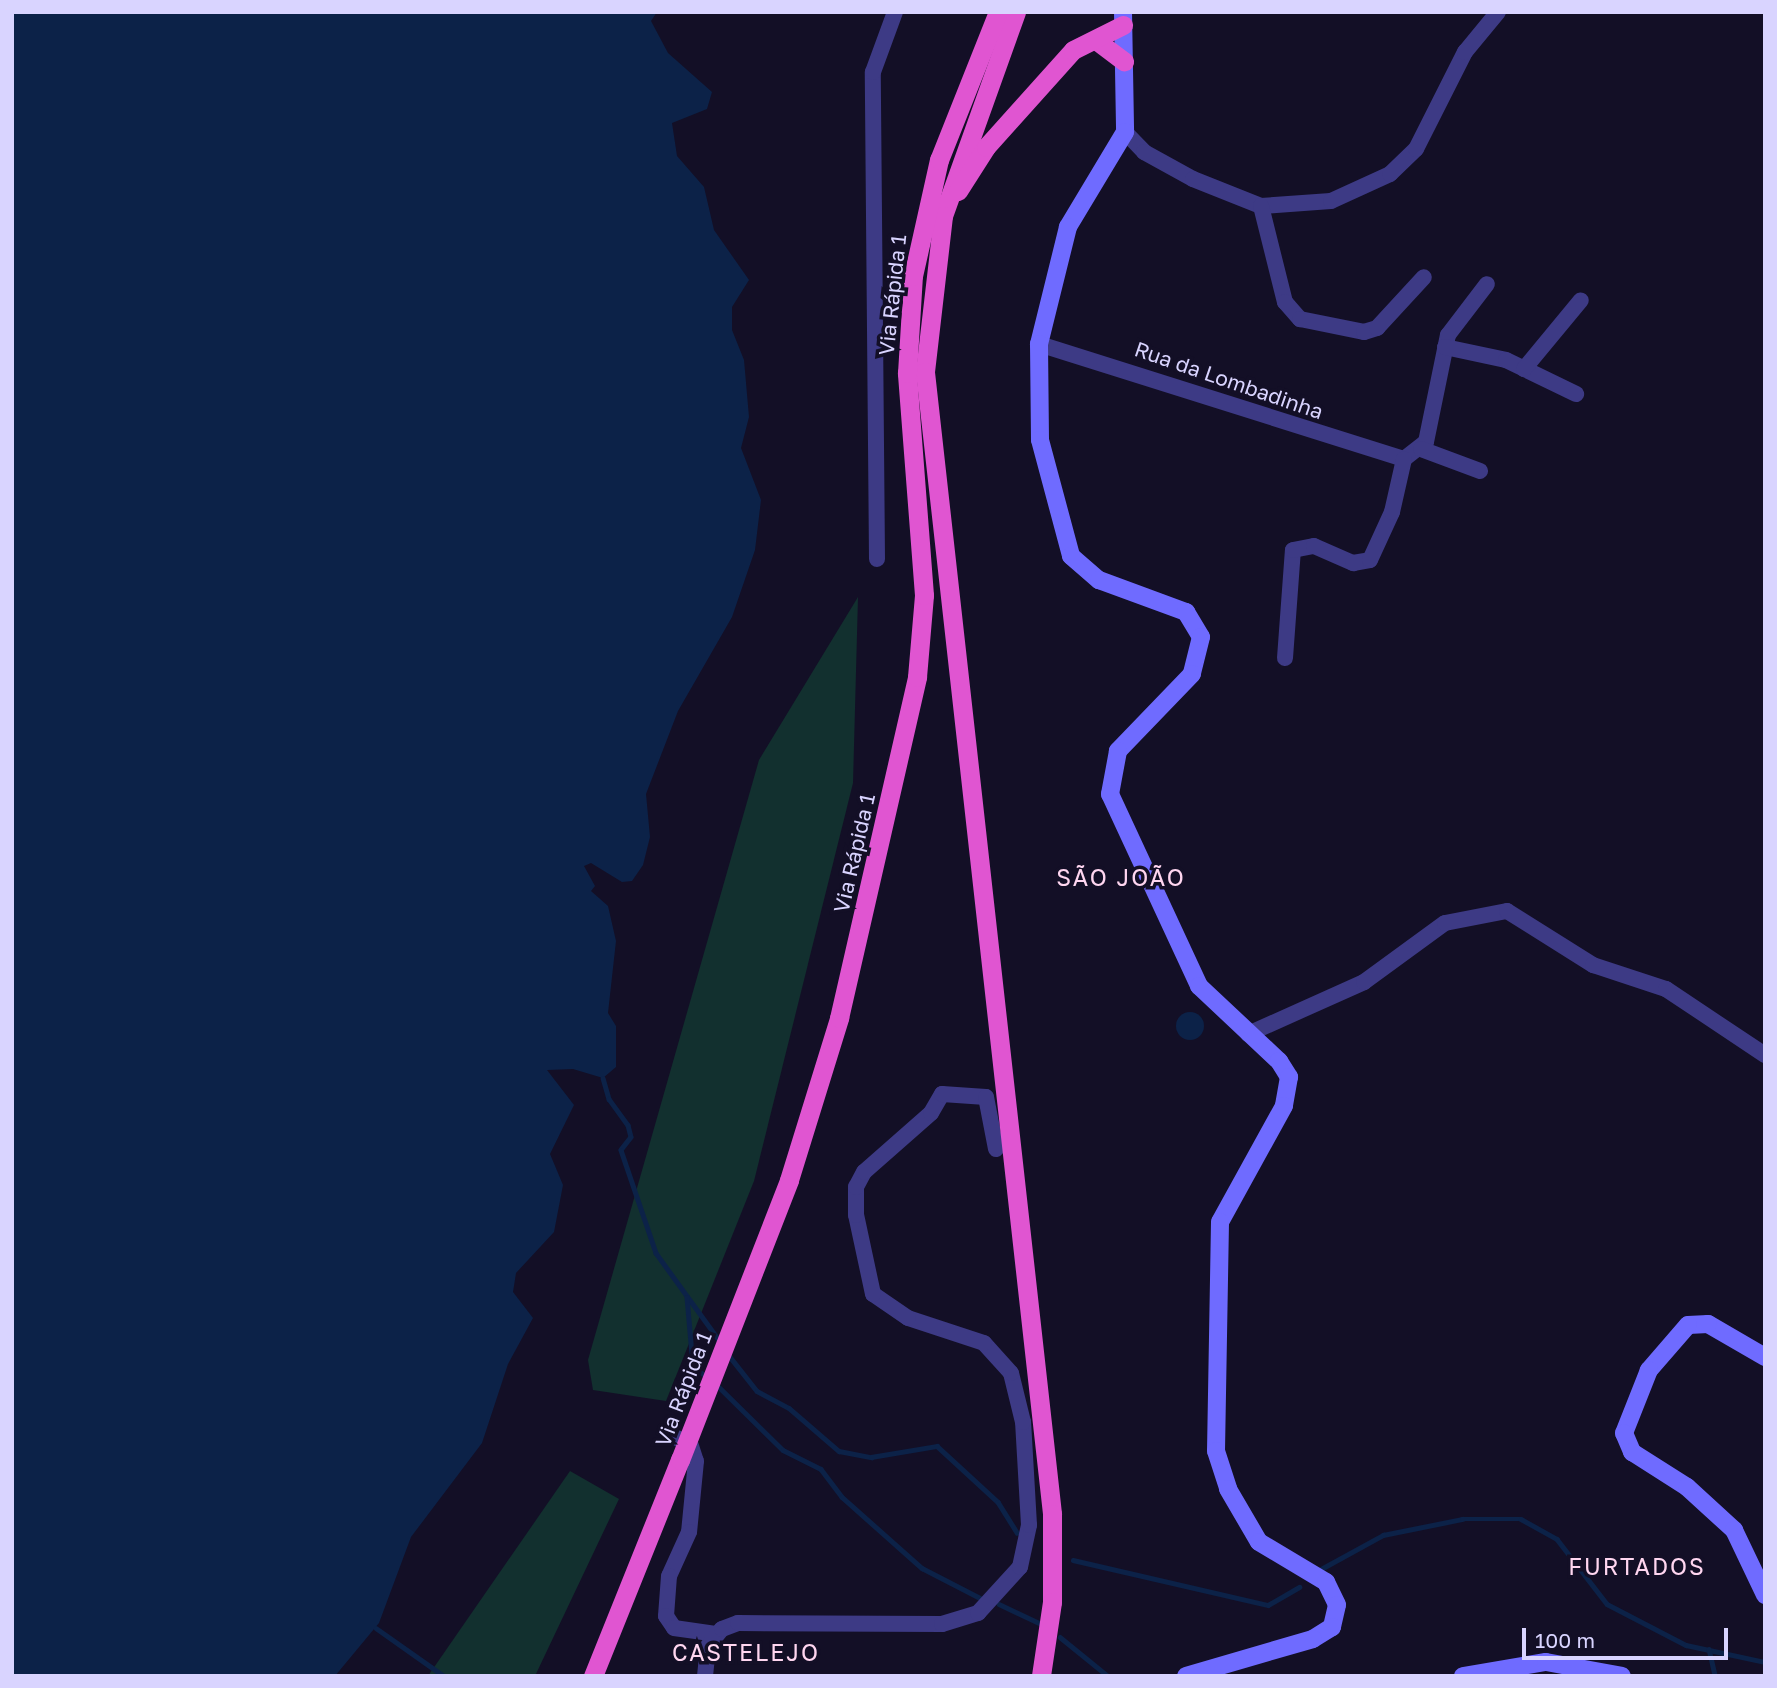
<!DOCTYPE html>
<html>
<head>
<meta charset="utf-8">
<style>
	body { margin:0 }
	#map { position:relative; width:1777px; height:1688px; overflow:hidden; background:#130f26; font-family:"Golos Text",sans-serif }
	div>[style] { position:absolute }
	.green>* { inset:0; background:#12302f }
	.water>* { inset:0; background:#0c2248 }
	.round { border-radius:50% }
	.stream>* { height:4.5px; margin:-2.25px; padding:0 2.25px; transform-origin:2.25px; border-radius:2.25px; background:#0c2248 }
	.minor>* { height:16px; margin:-8px; padding:0 8px; transform-origin:8px; border-radius:8px; background:#3d3a85 }
	.secondary>* { height:18px; margin:-9px; padding:0 9px; transform-origin:9px; border-radius:9px; background:#6f6bff }
	.trunk>* { height:19px; margin:-9.5px; padding:0 9.5px; transform-origin:9.5px; border-radius:9.5px; background:#e055d1 }
	.trunk-bridge>* { height:19px; margin:-9.5px; padding:0 9.5px; transform-origin:9.5px; border-radius:9.5px; background:#e055d1 }
	span { translate:-50% -50%; white-space:nowrap; text-align:center; line-height:1.15; -webkit-text-stroke:7px #130f26; paint-order:stroke }
	.street-label { font-size:21px; color:#d9d4ff }
	.neighbourhood-label { font-size:23px; color:#ffd6f0; letter-spacing:2px }
	.frame { position:absolute; inset:0; border:14px solid #d9d4ff; pointer-events:none }
	.scale { position:absolute; left:1522px; top:1628px; width:206px; height:32px; box-sizing:border-box; border:4px solid #d9d4ff; border-top:0; padding-left:9px; font-size:21px; line-height:24px; white-space:nowrap; color:#d9d4ff; -webkit-text-stroke:5px #130f26; paint-order:stroke }
</style>
</head>
<body>
<div id="map">
	<div class="green">
		<i style="clip-path:polygon(858px 597px,853px 783px,754px 1181px,666px 1401px,593px 1390px,588px 1360px,759px 760px)"></i>
		<i style="clip-path:polygon(570px 1471px,619px 1499px,535px 1676px,428px 1676px)"></i>
	</div>
	<div class="water">
		<i style="clip-path:polygon(12px 12px,657px 12px,651px 21px,668px 53px,712px 92px,707px 109px,672px 123px,677px 156px,704px 187px,714px 230px,749px 280px,732px 307px,732px 330px,744px 360px,749px 417px,741px 448px,761px 500px,755px 550px,732px 617px,678px 711px,646px 794px,650px 837px,643px 865px,632px 881px,622px 882px,591px 863px,584px 866px,595px 886px,591px 891px,608px 906px,616px 941px,608px 1013px,616px 1026px,616px 1067px,603px 1078px,573px 1069px,547px 1070px,574px 1105px,550px 1154px,563px 1185px,554px 1232px,516px 1273px,513px 1292px,533px 1318px,508px 1364px,482px 1443px,411px 1537px,379px 1623px,335px 1676px,12px 1676px)"></i>
		<i class="round" style="left:1176px;top:1012px;width:28px;height:28px"></i>
	</div>
	<div class="stream">
		<i style="left:603px;top:1078px;width:22px;rotate:74deg"></i>
		<i style="left:609px;top:1099px;width:32px;rotate:54deg"></i>
		<i style="left:628px;top:1125px;width:12px;rotate:76deg"></i>
		<i style="left:631px;top:1137px;width:16px;rotate:128deg"></i>
		<i style="left:621px;top:1150px;width:109px;rotate:71.2deg"></i>
		<i style="left:656px;top:1253px;width:107px;rotate:54.1deg"></i>
		<i style="left:687px;top:1297px;width:69px;rotate:85deg"></i>
		<i style="left:693px;top:1366px;width:16px;rotate:38deg"></i>
		<i style="left:727px;top:1353px;width:48px;rotate:51.7deg"></i>
		<i style="left:757px;top:1391px;width:36px;rotate:28deg"></i>
		<i style="left:789px;top:1408px;width:66px;rotate:40.7deg"></i>
		<i style="left:839px;top:1451px;width:33px;rotate:11deg"></i>
		<i style="left:871px;top:1457px;width:67px;rotate:-9.5deg"></i>
		<i style="left:937px;top:1446px;width:83px;rotate:42.6deg"></i>
		<i style="left:998px;top:1502px;width:36px;rotate:58deg"></i>
		<i style="left:716px;top:1384px;width:94px;rotate:44.6deg"></i>
		<i style="left:783px;top:1450px;width:42px;rotate:26.6deg"></i>
		<i style="left:821px;top:1469px;width:35px;rotate:53deg"></i>
		<i style="left:842px;top:1497px;width:107px;rotate:41.6deg"></i>
		<i style="left:922px;top:1568px;width:65px;rotate:27.3deg"></i>
		<i style="left:1073px;top:1560px;width:200px;rotate:13deg"></i>
		<i style="left:1268px;top:1605px;width:36px;rotate:-30deg"></i>
		<i style="left:1321px;top:1569px;width:71px;rotate:-28.7deg"></i>
		<i style="left:1383px;top:1535px;width:81px;rotate:-11.4deg"></i>
		<i style="left:1462px;top:1519px;width:59px"></i>
		<i style="left:1521px;top:1519px;width:41px;rotate:29.1deg"></i>
		<i style="left:1557px;top:1539px;width:82px;rotate:52.4deg"></i>
		<i style="left:1607px;top:1604px;width:89px;rotate:27.4deg"></i>
		<i style="left:1686px;top:1645px;width:81px;rotate:12.1deg"></i>
		<i style="left:999px;top:1604px;width:44px;rotate:25.4deg"></i>
		<i style="left:376px;top:1628px;width:83px;rotate:35.2deg"></i>
		<i style="left:1060px;top:1637px;width:62px;rotate:39.1deg"></i>
		<i style="left:1709px;top:1649px;width:28px;rotate:77deg"></i>
	</div>
	<div class="minor">
		<i style="left:1125px;top:132px;width:28px;rotate:46deg"></i>
		<i style="left:1144px;top:152px;width:56px;rotate:28.9deg"></i>
		<i style="left:1193px;top:179px;width:73px;rotate:21.7deg"></i>
		<i style="left:1261px;top:206px;width:70px;rotate:-4.1deg"></i>
		<i style="left:1331px;top:201px;width:65px;rotate:-24.6deg"></i>
		<i style="left:1390px;top:174px;width:36px;rotate:-44deg"></i>
		<i style="left:1416px;top:149px;width:109px;rotate:-63.2deg"></i>
		<i style="left:1465px;top:52px;width:52px;rotate:-50.5deg"></i>
		<i style="left:1261px;top:206px;width:99px;rotate:76deg"></i>
		<i style="left:1285px;top:302px;width:23px;rotate:49deg"></i>
		<i style="left:1300px;top:319px;width:65px;rotate:11.5deg"></i>
		<i style="left:1364px;top:332px;width:14px;rotate:-17deg"></i>
		<i style="left:1377px;top:328px;width:69px;rotate:-47.3deg"></i>
		<i style="left:1039px;top:344px;width:383px;rotate:17.5deg"></i>
		<i style="left:1404px;top:459px;width:28px;rotate:-38deg"></i>
		<i style="left:1426px;top:442px;width:109px;rotate:-78.4deg"></i>
		<i style="left:1448px;top:335px;width:64px;rotate:-52.6deg"></i>
		<i style="left:1445px;top:347px;width:62px;rotate:12deg"></i>
		<i style="left:1506px;top:360px;width:78px;rotate:25.9deg"></i>
		<i style="left:1524px;top:369px;width:89px;rotate:-50.4deg"></i>
		<i style="left:1421px;top:449px;width:63px;rotate:20.4deg"></i>
		<i style="left:877px;top:559px;width:487px;rotate:-90.5deg"></i>
		<i style="left:873px;top:72px;width:64px;rotate:-69.9deg"></i>
		<i style="left:1285px;top:658px;width:108px;rotate:-85.8deg"></i>
		<i style="left:1293px;top:550px;width:21px;rotate:-11deg"></i>
		<i style="left:1314px;top:546px;width:43px;rotate:23.6deg"></i>
		<i style="left:1353px;top:563px;width:17px;rotate:-10deg"></i>
		<i style="left:1370px;top:560px;width:53px;rotate:-65.4deg"></i>
		<i style="left:1392px;top:512px;width:54px;rotate:-77.2deg"></i>
		<i style="left:1248px;top:1034px;width:127px;rotate:-24.1deg"></i>
		<i style="left:1364px;top:982px;width:100px;rotate:-36.1deg"></i>
		<i style="left:1445px;top:923px;width:63px;rotate:-11deg"></i>
		<i style="left:1507px;top:911px;width:102px;rotate:32.1deg"></i>
		<i style="left:1593px;top:965px;width:77px;rotate:18.2deg"></i>
		<i style="left:1666px;top:989px;width:119px;rotate:33.7deg"></i>
		<i style="left:669px;top:1435px;width:22px;rotate:21deg"></i>
		<i style="left:690px;top:1443px;width:19px;rotate:72deg"></i>
		<i style="left:696px;top:1461px;width:71px;rotate:95.6deg"></i>
		<i style="left:689px;top:1532px;width:48px;rotate:114.4deg"></i>
		<i style="left:669px;top:1576px;width:40px;rotate:94.3deg"></i>
		<i style="left:666px;top:1616px;width:14px;rotate:56deg"></i>
		<i style="left:674px;top:1628px;width:42px;rotate:8.1deg"></i>
		<i style="left:705px;top:1676px;width:30px;rotate:-84deg"></i>
		<i style="left:708px;top:1646px;width:22px;rotate:-51deg"></i>
		<i style="left:722px;top:1629px;width:17px;rotate:-21deg"></i>
		<i style="left:738px;top:1623px;width:204px;rotate:0.3deg"></i>
		<i style="left:942px;top:1624px;width:38px;rotate:-17deg"></i>
		<i style="left:978px;top:1613px;width:62px;rotate:-47.6deg"></i>
		<i style="left:1020px;top:1567px;width:43px;rotate:-77.9deg"></i>
		<i style="left:1029px;top:1525px;width:103px;rotate:-93.3deg"></i>
		<i style="left:1023px;top:1422px;width:50px;rotate:-103.8deg"></i>
		<i style="left:1011px;top:1373px;width:40px;rotate:-132deg"></i>
		<i style="left:984px;top:1343px;width:80px;rotate:-161.8deg"></i>
		<i style="left:908px;top:1318px;width:42px;rotate:-145.6deg"></i>
		<i style="left:873px;top:1294px;width:81px;rotate:-102.1deg"></i>
		<i style="left:856px;top:1215px;width:28px;rotate:-90deg"></i>
		<i style="left:856px;top:1187px;width:17px;rotate:-62deg"></i>
		<i style="left:864px;top:1172px;width:89px;rotate:-41.4deg"></i>
		<i style="left:931px;top:1113px;width:22px;rotate:-60deg"></i>
		<i style="left:942px;top:1094px;width:44px;rotate:3.9deg"></i>
		<i style="left:986px;top:1097px;width:53px;rotate:79.1deg"></i>
	</div>
	<div class="secondary">
		<i style="left:1123px;top:12px;width:120px;rotate:89deg"></i>
		<i style="left:1125px;top:132px;width:111px;rotate:121deg"></i>
		<i style="left:1068px;top:227px;width:121px;rotate:103.9deg"></i>
		<i style="left:1039px;top:344px;width:96px;rotate:89.4deg"></i>
		<i style="left:1040px;top:440px;width:120px;rotate:75deg"></i>
		<i style="left:1071px;top:556px;width:37px;rotate:41deg"></i>
		<i style="left:1099px;top:580px;width:93px;rotate:20.2deg"></i>
		<i style="left:1186px;top:612px;width:29px;rotate:59deg"></i>
		<i style="left:1201px;top:637px;width:38px;rotate:104deg"></i>
		<i style="left:1192px;top:674px;width:107px;rotate:133.9deg"></i>
		<i style="left:1118px;top:751px;width:44px;rotate:100.5deg"></i>
		<i style="left:1110px;top:794px;width:212px;rotate:65.1deg"></i>
		<i style="left:1199px;top:986px;width:110px;rotate:43.2deg"></i>
		<i style="left:1279px;top:1061px;width:19px;rotate:58deg"></i>
		<i style="left:1289px;top:1077px;width:29px;rotate:100deg"></i>
		<i style="left:1284px;top:1106px;width:132px;rotate:118.9deg"></i>
		<i style="left:1220px;top:1222px;width:229px;rotate:91deg"></i>
		<i style="left:1216px;top:1451px;width:40px;rotate:72deg"></i>
		<i style="left:1228px;top:1489px;width:61px;rotate:59.7deg"></i>
		<i style="left:1259px;top:1542px;width:78px;rotate:30.8deg"></i>
		<i style="left:1326px;top:1582px;width:25px;rotate:64deg"></i>
		<i style="left:1337px;top:1605px;width:23px;rotate:103deg"></i>
		<i style="left:1332px;top:1627px;width:22px;rotate:148deg"></i>
		<i style="left:1313px;top:1639px;width:132px;rotate:163.8deg"></i>
		<i style="left:1765px;top:1357px;width:66px;rotate:-149.9deg"></i>
		<i style="left:1708px;top:1324px;width:20px;rotate:177deg"></i>
		<i style="left:1688px;top:1325px;width:60px;rotate:130.9deg"></i>
		<i style="left:1649px;top:1370px;width:68px;rotate:111.6deg"></i>
		<i style="left:1624px;top:1433px;width:21px;rotate:67deg"></i>
		<i style="left:1632px;top:1452px;width:65px;rotate:32.5deg"></i>
		<i style="left:1687px;top:1487px;width:64px;rotate:42.5deg"></i>
		<i style="left:1734px;top:1530px;width:72px;rotate:64.5deg"></i>
		<i style="left:1463px;top:1676px;width:84px;rotate:-9.6deg"></i>
		<i style="left:1546px;top:1662px;width:77px;rotate:10.4deg"></i>
	</div>
	<div class="trunk">
		<i style="left:1016px;top:12px;width:217px;rotate:109.7deg"></i>
		<i style="left:943px;top:216px;width:157px;rotate:96.6deg"></i>
		<i style="left:925px;top:372px;width:1149px;rotate:83.65deg"></i>
		<i style="left:1052px;top:1514px;width:88px;rotate:90deg"></i>
		<i style="left:1052px;top:1602px;width:75px;rotate:98.5deg"></i>
		<i style="left:1097px;top:41px;width:34px;rotate:37deg"></i>
		<i style="left:958px;top:191px;width:52px;rotate:-57.5deg"></i>
		<i style="left:986px;top:147px;width:130px;rotate:-48.1deg"></i>
		<i style="left:1073px;top:50px;width:56px;rotate:-26.6deg"></i>
		<i style="left:789px;top:1180px;width:170px;rotate:-72.8deg"></i>
		<i style="left:839px;top:1018px;width:350px;rotate:-77.1deg"></i>
		<i style="left:917px;top:677px;width:82px;rotate:-85.1deg"></i>
		<i style="left:924px;top:595px;width:223px;rotate:-94.4deg"></i>
		<i style="left:907px;top:373px;width:97px;rotate:-86.5deg"></i>
		<i style="left:913px;top:276px;width:119px;rotate:-77.4deg"></i>
		<i style="left:939px;top:160px;width:159px;rotate:-68.3deg"></i>
		<i style="left:593px;top:1676px;width:233px;rotate:-68.1deg"></i>
	</div>
	<div class="trunk-bridge">
		<i style="left:680px;top:1460px;width:300px;rotate:-68.7deg"></i>
	</div>
	<div class="street-label">
		<span style="left:892px;top:295px;rotate:-84deg">Via Rápida 1</span>
		<span style="left:1229px;top:380px;rotate:19deg">Rua da Lombadinha</span>
		<span style="left:854px;top:853px;rotate:-77deg">Via Rápida 1</span>
		<span style="left:683px;top:1389px;rotate:-69deg">Via Rápida 1</span>
	</div>
	<div class="neighbourhood-label">
		<span style="left:1121px;top:877px">SÃO JOÃO</span>
		<span style="left:1637px;top:1566px">FURTADOS</span>
		<span style="left:746px;top:1652px">CASTELEJO</span>
	</div>
	<div class="frame"></div>
	<div class="scale">100 m</div>
</div>
</body>
</html>
